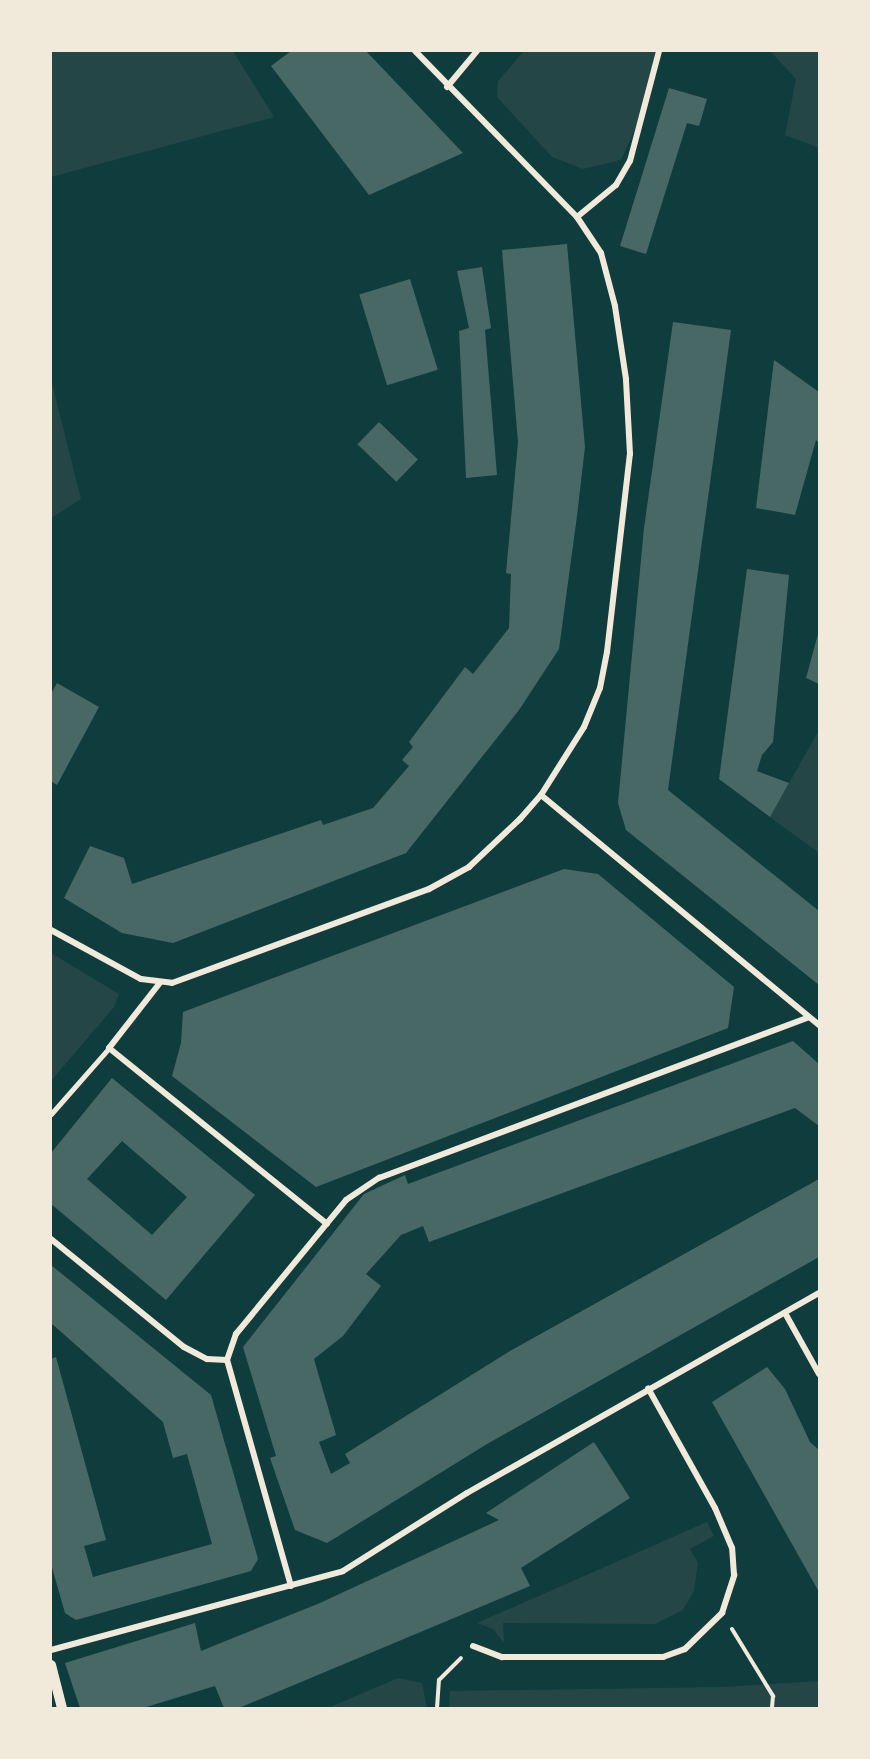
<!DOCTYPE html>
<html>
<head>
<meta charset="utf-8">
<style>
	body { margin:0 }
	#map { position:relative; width:870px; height:1759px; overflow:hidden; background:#0f3d3e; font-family:"PT Sans",sans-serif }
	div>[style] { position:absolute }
	.green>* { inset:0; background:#244646 }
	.building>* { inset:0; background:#486865; transform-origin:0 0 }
	.path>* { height:4px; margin:-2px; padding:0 2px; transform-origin:2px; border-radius:2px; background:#f1e9da }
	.pedestrian>* { height:5px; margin:-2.5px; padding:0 2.5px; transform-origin:2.5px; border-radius:2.5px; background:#f1e9da }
	.minor>* { height:6px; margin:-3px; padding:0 3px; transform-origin:3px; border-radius:3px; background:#f1e9da }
	.tertiary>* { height:10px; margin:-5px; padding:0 5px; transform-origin:5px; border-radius:5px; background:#f1e9da }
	span { translate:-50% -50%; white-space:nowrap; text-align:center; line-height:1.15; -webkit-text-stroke:4.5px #f1e9da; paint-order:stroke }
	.frame { position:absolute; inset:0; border:52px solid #f1e9da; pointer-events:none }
</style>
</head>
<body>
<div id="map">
	<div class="green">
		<i style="clip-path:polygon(51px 51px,233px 51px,274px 117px,51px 177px)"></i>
		<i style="clip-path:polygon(524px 51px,656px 51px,638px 122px,621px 160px,583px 169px,552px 157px,497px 97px,498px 81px)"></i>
		<i style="clip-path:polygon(770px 51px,819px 51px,819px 148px,785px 135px,796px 79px)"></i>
		<i style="clip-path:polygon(51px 379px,81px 499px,51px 518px)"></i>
		<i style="clip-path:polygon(819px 730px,819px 853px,770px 817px)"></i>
		<i style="clip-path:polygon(51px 953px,119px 994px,114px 1007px,51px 1081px)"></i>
		<i style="clip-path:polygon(707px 1522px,714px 1536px,690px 1549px,698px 1563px,694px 1591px,683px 1610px,655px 1624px,503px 1623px,504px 1643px,493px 1629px,477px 1623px)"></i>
		<i style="clip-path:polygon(398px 1678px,422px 1683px,427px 1708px,328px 1708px)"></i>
		<i style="clip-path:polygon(819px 1681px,819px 1708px,449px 1708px,450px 1691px,722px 1687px)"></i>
	</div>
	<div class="building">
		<i style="clip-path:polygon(291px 51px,366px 51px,463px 153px,369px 195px,271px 66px)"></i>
		<i style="clip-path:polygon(669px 88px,707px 99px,699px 126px,687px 123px,646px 254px,620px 246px)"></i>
		<i style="clip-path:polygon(567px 244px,585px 447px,577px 516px,559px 649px,519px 710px,406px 853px,173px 943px,122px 933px,64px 898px,90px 846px,124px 858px,132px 884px,321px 820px,323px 825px,373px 808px,409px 766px,402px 760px,413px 747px,409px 742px,465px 667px,473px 674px,509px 628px,511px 574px,506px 573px,518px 442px,502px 250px)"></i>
		<i style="clip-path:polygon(482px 267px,491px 328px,485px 330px,497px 475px,466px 478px,459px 331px,469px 328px,457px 271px)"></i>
		<i style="left:410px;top:279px;width:95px;height:53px;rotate:73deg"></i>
		<i style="clip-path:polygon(673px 322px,731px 330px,668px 790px,819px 911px,819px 985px,626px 830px,618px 803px,644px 528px)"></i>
		<i style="clip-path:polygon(774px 360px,819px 392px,819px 443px,816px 440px,795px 515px,756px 508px)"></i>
		<i style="left:379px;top:422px;width:54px;height:31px;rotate:44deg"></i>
		<i style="clip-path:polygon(747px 569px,789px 575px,773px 742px,762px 755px,757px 771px,789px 783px,770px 817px,719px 779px)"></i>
		<i style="clip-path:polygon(818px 634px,819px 634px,819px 684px,806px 678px)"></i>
		<i style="clip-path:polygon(57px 683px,99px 707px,57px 785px,51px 781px,51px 694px)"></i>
		<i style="clip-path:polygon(564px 869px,598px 874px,734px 987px,728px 1028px,316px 1187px,172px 1076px,181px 1043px,183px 1012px)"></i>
		<i style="clip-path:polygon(793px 1041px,819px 1064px,819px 1126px,795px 1108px,429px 1242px,423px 1226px,401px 1235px,366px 1274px,381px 1286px,343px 1336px,314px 1359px,336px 1435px,319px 1442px,331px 1474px,350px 1463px,345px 1454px,510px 1351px,819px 1179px,819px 1257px,487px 1444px,327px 1543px,295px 1530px,270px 1458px,276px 1456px,243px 1347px,364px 1194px,405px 1175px,408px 1184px)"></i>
		<i style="clip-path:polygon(evenodd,112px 1078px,255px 1195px,166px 1300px,51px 1204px,51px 1153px,112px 1078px,122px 1141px,187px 1197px,152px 1235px,87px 1179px,122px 1141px)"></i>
		<i style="clip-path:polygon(51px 1265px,211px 1395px,258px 1559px,251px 1571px,76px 1620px,65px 1613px,51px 1564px,51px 1359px,56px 1357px,106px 1540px,84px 1546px,93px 1577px,212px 1544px,187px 1454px,173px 1458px,163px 1422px,51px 1323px)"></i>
		<i style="clip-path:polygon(767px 1367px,785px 1389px,810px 1442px,819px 1450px,819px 1592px,712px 1402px)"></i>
		<i style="clip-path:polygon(594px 1442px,630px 1498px,521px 1568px,530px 1586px,239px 1708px,224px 1708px,215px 1686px,143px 1708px,80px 1708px,65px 1663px,195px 1623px,201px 1651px,320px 1603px,499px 1520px,486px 1513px)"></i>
	</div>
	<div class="path">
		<i style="left:732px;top:1629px;width:79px;rotate:58.5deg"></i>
		<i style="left:773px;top:1696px;width:12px;rotate:95deg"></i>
		<i style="left:437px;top:1708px;width:28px;rotate:-86deg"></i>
		<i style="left:439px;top:1680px;width:31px;rotate:-45deg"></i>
	</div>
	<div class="pedestrian">
		<i style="left:51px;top:1114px;width:88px;rotate:-48.7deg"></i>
	</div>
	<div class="minor">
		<i style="left:447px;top:87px;width:47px;rotate:-50.2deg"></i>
		<i style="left:577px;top:217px;width:50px;rotate:-39.4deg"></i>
		<i style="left:616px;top:185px;width:28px;rotate:-60deg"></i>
		<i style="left:630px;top:161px;width:114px;rotate:-75.2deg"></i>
		<i style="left:541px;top:795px;width:361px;rotate:39.6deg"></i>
		<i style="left:51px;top:930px;width:102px;rotate:28.6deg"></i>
		<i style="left:141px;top:979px;width:31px;rotate:7deg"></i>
		<i style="left:172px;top:983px;width:274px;rotate:-20.1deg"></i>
		<i style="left:429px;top:889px;width:46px;rotate:-28.8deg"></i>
		<i style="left:469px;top:867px;width:70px;rotate:-43.3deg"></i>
		<i style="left:520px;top:819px;width:32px;rotate:-49deg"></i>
		<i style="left:541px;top:795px;width:80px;rotate:-57.7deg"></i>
		<i style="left:584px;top:727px;width:42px;rotate:-67.7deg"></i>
		<i style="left:600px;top:688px;width:37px;rotate:-79deg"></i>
		<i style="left:607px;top:652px;width:199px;rotate:-83.4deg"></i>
		<i style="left:630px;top:454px;width:75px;rotate:-93.1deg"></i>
		<i style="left:626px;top:379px;width:74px;rotate:-98.6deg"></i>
		<i style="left:615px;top:306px;width:55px;rotate:-104.8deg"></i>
		<i style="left:601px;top:253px;width:43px;rotate:-123.7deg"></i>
		<i style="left:577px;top:217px;width:232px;rotate:-134.3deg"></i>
		<i style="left:159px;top:984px;width:81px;rotate:128deg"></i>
		<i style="left:109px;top:1048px;width:280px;rotate:38.9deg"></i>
		<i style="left:51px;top:1239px;width:171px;rotate:39.1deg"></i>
		<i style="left:184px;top:1347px;width:26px;rotate:28deg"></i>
		<i style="left:207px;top:1359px;width:20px;rotate:3deg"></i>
		<i style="left:785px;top:1313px;width:70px;rotate:60.9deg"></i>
		<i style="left:291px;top:1586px;width:235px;rotate:-105.8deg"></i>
		<i style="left:227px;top:1360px;width:28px;rotate:-71deg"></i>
		<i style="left:236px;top:1334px;width:173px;rotate:-50.6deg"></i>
		<i style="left:346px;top:1200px;width:40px;rotate:-34deg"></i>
		<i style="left:379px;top:1178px;width:459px;rotate:-20.5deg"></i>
		<i style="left:473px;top:1646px;width:31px;rotate:21deg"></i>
		<i style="left:502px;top:1657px;width:161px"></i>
		<i style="left:663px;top:1657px;width:23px;rotate:-20deg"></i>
		<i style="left:685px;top:1649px;width:52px;rotate:-44.2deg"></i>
		<i style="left:722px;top:1613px;width:40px;rotate:-72deg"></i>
		<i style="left:734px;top:1575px;width:27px;rotate:-94deg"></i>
		<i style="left:732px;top:1548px;width:43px;rotate:-113deg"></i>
		<i style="left:715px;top:1508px;width:137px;rotate:-119.2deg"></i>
		<i style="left:51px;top:1650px;width:302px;rotate:-15.1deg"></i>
		<i style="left:343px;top:1571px;width:146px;rotate:-32.2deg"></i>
		<i style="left:467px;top:1493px;width:405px;rotate:-29.6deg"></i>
	</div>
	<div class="tertiary">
		<i style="left:51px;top:1665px;width:44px;rotate:75.7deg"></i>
	</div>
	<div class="frame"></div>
</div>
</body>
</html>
